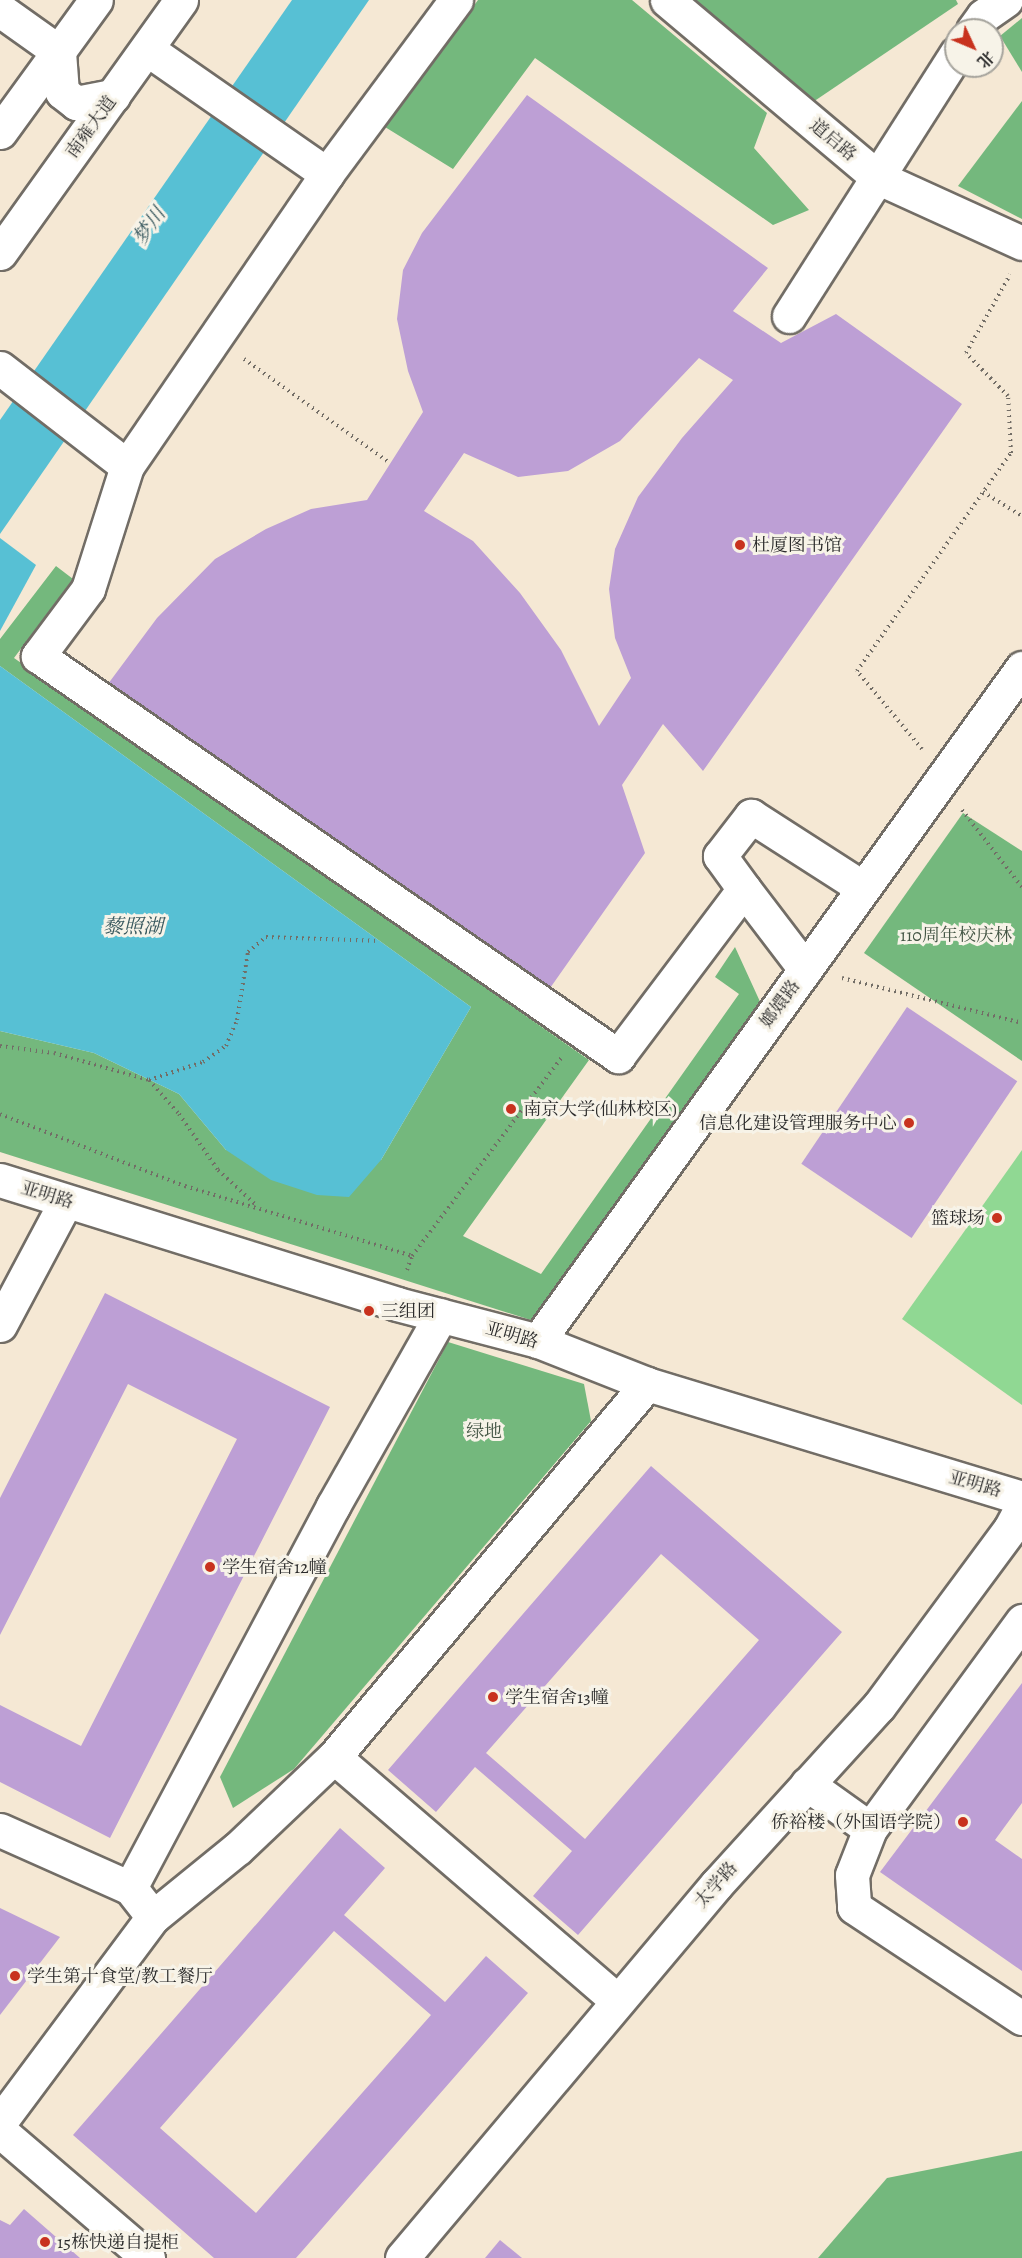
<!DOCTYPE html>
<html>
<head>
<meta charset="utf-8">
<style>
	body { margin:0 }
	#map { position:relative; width:1022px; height:2258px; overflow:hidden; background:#f5e8d4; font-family:Alegreya,"Noto Serif SC",serif }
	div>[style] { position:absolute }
	.green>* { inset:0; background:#90d893 }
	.forest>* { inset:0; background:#74b87d }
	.water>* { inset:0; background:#57c0d4 }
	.building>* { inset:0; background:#bd9fd5; transform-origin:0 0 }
	.path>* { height:4px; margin-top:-2px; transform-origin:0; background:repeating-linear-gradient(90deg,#726d66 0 1.5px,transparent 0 6px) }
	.roads { filter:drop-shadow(2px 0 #726d66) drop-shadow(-2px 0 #726d66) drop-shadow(0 2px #726d66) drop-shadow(0 -2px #726d66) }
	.minor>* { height:33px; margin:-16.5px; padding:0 16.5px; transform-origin:16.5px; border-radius:16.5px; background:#fff }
	.dots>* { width:16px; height:16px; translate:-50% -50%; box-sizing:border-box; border:3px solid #f7f3e8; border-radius:50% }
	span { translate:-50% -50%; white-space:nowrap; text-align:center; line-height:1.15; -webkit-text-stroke:6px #f7f3e8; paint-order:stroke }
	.street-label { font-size:18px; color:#2b2b2b }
	.poi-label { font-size:18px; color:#2b2b2b }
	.left { translate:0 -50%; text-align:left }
	.right { translate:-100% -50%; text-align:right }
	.park-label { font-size:18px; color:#445645 }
	.water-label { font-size:20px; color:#38585e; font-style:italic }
	.north { position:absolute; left:944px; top:18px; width:60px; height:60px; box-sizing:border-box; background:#f7f3e8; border:2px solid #a5a39c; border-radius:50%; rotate:134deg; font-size:16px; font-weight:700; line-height:24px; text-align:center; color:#2b2b2b }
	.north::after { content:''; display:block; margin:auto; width:21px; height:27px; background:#c8321e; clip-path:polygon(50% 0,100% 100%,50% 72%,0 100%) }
</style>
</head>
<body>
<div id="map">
	<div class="green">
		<i style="clip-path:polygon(1022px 1150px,1022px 1405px,902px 1319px)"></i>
	</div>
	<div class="forest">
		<i style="clip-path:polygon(478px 0,632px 0,767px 113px,754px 148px,809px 210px,773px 225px,535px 58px,453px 169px,385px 127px)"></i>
		<i style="clip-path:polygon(696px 0,956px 0,958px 4px,813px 102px)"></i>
		<i style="clip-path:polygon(1022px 18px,1022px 72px,1000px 36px)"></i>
		<i style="clip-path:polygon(1022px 101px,1022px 219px,958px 186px)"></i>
		<i style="clip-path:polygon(56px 566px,73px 579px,14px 658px,589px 1060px,463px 1236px,541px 1274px,739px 994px,715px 977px,735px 947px,762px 1006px,534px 1321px,0 1152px,0 1031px,94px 1053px,179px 1094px,226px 1150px,381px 1160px,471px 1007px,0 666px,0 639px)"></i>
		<i style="clip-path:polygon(963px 813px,1022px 851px,1022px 1061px,864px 953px)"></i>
		<i style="clip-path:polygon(448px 1342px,584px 1384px,591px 1421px,294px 1769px,233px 1808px,220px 1777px)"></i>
		<i style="clip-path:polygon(1022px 2151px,1022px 2258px,818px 2258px,887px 2178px)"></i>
	</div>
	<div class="water">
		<i style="clip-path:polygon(292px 0,369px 0,0 534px,0 420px)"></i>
		<i style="clip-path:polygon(0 538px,36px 565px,0 631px)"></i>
		<i style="clip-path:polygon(0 666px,471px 1007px,381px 1160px,349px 1197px,317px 1195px,271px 1180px,226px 1150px,179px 1094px,94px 1053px,0 1031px)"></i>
	</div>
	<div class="building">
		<i style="clip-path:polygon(evenodd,527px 95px,768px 268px,733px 311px,781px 343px,836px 314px,962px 404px,703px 771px,663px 724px,622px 785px,645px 853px,548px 991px,105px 688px,157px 618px,215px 559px,266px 529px,311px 509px,367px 500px,423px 412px,408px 371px,397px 319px,403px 270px,422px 233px,527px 95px,699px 358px,733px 380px,682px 438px,638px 497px,615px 549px,609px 589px,615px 638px,631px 678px,599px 726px,561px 650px,520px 593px,473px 541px,424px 511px,464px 453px,518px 477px,568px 471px,620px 441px,699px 358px)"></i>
		<i style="left:907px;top:1007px;width:133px;height:189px;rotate:34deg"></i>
		<i style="clip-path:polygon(105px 1293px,330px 1407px,110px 1838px,0 1782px,0 1705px,81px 1746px,237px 1439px,128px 1384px,0 1635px,0 1498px)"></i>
		<i style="clip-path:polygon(evenodd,651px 1466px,842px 1632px,578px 1935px,533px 1896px,572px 1851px,475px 1767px,436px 1812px,388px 1770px,651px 1466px,661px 1554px,759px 1640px,585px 1839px,486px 1753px,661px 1554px)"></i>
		<i style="clip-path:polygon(1022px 1683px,1022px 1803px,995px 1840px,1022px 1859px,1022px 1971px,880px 1872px)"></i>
		<i style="clip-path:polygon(evenodd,340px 1828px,385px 1868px,344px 1915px,445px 2002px,486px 1956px,528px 1993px,296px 2258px,214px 2258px,73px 2135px,340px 1828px,334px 1931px,431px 2015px,256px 2213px,160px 2128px,334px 1931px)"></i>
		<i style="clip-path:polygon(0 1908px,60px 1937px,0 2015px)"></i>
		<i style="clip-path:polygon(24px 2209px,80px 2258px,0 2258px,0 2220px,10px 2225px)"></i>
		<i style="clip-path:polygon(500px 2240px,522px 2258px,485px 2258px)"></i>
	</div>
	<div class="path">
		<i style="left:244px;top:359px;width:179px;rotate:35.5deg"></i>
		<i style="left:983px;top:492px;width:46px;rotate:31.6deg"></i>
		<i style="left:922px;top:749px;width:102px;rotate:-129.8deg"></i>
		<i style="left:857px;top:671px;width:267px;rotate:-54.8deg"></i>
		<i style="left:1011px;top:453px;width:57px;rotate:-93deg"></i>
		<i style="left:1008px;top:396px;width:60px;rotate:-134.3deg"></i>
		<i style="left:966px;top:353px;width:90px;rotate:-60.6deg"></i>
		<i style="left:962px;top:810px;width:98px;rotate:52.1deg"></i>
		<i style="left:842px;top:978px;width:186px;rotate:14deg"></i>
		<i style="left:0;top:1046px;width:54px;rotate:7.4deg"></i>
		<i style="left:54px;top:1053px;width:99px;rotate:15.9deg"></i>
		<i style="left:149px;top:1080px;width:45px;rotate:48.6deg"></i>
		<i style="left:179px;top:1114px;width:68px;rotate:55.1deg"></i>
		<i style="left:218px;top:1170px;width:52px;rotate:42.6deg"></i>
		<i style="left:149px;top:1080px;width:57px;rotate:-18.4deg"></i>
		<i style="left:203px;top:1062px;width:28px;rotate:-35deg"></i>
		<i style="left:226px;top:1046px;width:28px;rotate:-67deg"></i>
		<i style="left:237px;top:1020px;width:69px;rotate:-80.8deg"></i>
		<i style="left:248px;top:952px;width:23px;rotate:-40deg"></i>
		<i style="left:266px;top:937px;width:113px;rotate:2deg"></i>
		<i style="left:0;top:1114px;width:199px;rotate:21.3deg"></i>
		<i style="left:185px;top:1186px;width:238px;rotate:17.1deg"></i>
		<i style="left:412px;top:1256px;width:248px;rotate:-53deg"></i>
		<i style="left:407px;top:1270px;width:15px;rotate:-70deg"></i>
	</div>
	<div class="roads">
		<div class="minor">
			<i style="left:456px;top:0;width:217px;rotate:126.6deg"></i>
			<i style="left:327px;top:174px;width:354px;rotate:124.4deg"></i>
			<i style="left:127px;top:466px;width:129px;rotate:107.6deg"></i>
			<i style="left:88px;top:589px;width:84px;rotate:126.7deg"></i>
			<i style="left:38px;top:656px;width:705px;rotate:34.59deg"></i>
			<i style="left:618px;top:1056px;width:209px;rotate:-53deg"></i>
			<i style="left:744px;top:889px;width:41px;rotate:-126deg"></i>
			<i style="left:720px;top:856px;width:51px;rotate:-52.2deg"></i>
			<i style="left:751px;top:816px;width:133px;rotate:32.7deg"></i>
			<i style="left:667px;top:0;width:275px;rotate:40.1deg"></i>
			<i style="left:877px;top:177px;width:159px;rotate:24.5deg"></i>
			<i style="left:0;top:10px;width:72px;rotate:35.4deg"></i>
			<i style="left:59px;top:52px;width:40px;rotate:85.7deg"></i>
			<i style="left:62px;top:92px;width:18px;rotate:38deg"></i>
			<i style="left:76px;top:103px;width:38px;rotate:-11deg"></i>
			<i style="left:973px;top:30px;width:17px;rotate:-54deg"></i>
			<i style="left:983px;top:16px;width:28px;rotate:-35deg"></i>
			<i style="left:147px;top:49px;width:219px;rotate:34.8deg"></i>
			<i style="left:0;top:132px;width:163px;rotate:-54deg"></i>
			<i style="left:0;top:253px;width:311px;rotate:-54.4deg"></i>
			<i style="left:789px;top:316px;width:311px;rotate:-57.5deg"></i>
			<i style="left:0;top:368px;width:160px;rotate:37.7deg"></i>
			<i style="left:744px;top:889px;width:101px;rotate:52.7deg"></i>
			<i style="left:0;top:1180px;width:416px;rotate:17.3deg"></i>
			<i style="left:397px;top:1304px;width:146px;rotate:14.7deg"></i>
			<i style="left:538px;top:1341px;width:117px;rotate:21.5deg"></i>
			<i style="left:647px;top:1384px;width:392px;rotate:16.9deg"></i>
			<i style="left:0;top:1325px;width:140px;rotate:-62deg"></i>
			<i style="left:538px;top:1341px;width:829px;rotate:-54.28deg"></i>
			<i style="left:334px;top:1757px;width:374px;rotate:40.7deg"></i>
			<i style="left:807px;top:1784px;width:77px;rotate:35.5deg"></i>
			<i style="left:870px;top:1829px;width:258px;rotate:-53.8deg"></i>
			<i style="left:870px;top:1829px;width:49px;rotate:111.4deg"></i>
			<i style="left:852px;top:1875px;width:32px;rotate:86deg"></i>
			<i style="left:854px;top:1907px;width:201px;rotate:33.5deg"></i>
			<i style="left:0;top:1830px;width:142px;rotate:24deg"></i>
			<i style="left:153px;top:1917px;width:109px;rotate:-39.1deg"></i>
			<i style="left:238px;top:1848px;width:132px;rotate:-43.5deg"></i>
			<i style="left:334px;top:1757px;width:487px;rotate:-50deg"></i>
			<i style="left:0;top:2122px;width:256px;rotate:-53.3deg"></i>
			<i style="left:153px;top:1917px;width:37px;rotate:-128deg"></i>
			<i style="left:130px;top:1888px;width:433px;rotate:-62deg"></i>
			<i style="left:333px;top:1506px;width:219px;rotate:-60.5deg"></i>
			<i style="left:0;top:2131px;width:195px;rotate:40.6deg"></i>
			<i style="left:402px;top:2258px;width:488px;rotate:-49.9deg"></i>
			<i style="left:716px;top:1885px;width:242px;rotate:-47.7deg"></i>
			<i style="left:879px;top:1706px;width:220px;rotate:-53.5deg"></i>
			<i style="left:1010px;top:1529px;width:26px;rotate:-62deg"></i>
		</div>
	</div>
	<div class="dots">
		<i style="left:740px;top:545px;background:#c8321e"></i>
		<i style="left:511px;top:1109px;background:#c8321e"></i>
		<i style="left:909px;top:1123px;background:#c8321e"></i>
		<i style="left:997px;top:1218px;background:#c8321e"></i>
		<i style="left:369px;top:1311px;background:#c8321e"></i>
		<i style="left:210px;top:1567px;background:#c8321e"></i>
		<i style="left:493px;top:1697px;background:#c8321e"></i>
		<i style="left:963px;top:1822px;background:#c8321e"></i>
		<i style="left:15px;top:1976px;background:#c8321e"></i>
		<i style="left:45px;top:2242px;background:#c8321e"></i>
	</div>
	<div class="street-label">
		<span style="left:91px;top:127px;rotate:-54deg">南雍大道</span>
		<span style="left:833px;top:140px;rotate:40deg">道启路</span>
		<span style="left:780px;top:1004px;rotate:-54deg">嫏嬛路</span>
		<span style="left:47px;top:1195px;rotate:17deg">亚明路</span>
		<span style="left:512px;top:1335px;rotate:16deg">亚明路</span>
		<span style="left:975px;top:1484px;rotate:16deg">亚明路</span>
		<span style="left:716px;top:1885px;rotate:-49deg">太学路</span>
	</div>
	<div class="poi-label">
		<span class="left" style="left:752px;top:545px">杜厦图书馆</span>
		<span class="left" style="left:523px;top:1109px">南京大学(仙林校区)</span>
		<span class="right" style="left:897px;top:1123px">信息化建设管理服务中心</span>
		<span class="right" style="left:985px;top:1218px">篮球场</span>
		<span class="left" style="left:381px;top:1311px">三组团</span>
		<span class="left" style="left:222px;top:1567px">学生宿舍12幢</span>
		<span class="left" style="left:505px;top:1697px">学生宿舍13幢</span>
		<span class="right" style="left:951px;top:1822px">侨裕楼（外国语学院）</span>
		<span class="left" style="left:27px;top:1976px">学生第十食堂/教工餐厅</span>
		<span class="left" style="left:57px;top:2242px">15栋快递自提柜</span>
	</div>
	<div class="park-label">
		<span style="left:956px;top:935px">110周年校庆林</span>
		<span style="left:484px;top:1431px">绿地</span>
	</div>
	<div class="water-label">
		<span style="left:149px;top:226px;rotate:-55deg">梦川</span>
		<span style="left:133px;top:926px">藜照湖</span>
	</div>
	<div class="north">北</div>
</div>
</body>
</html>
